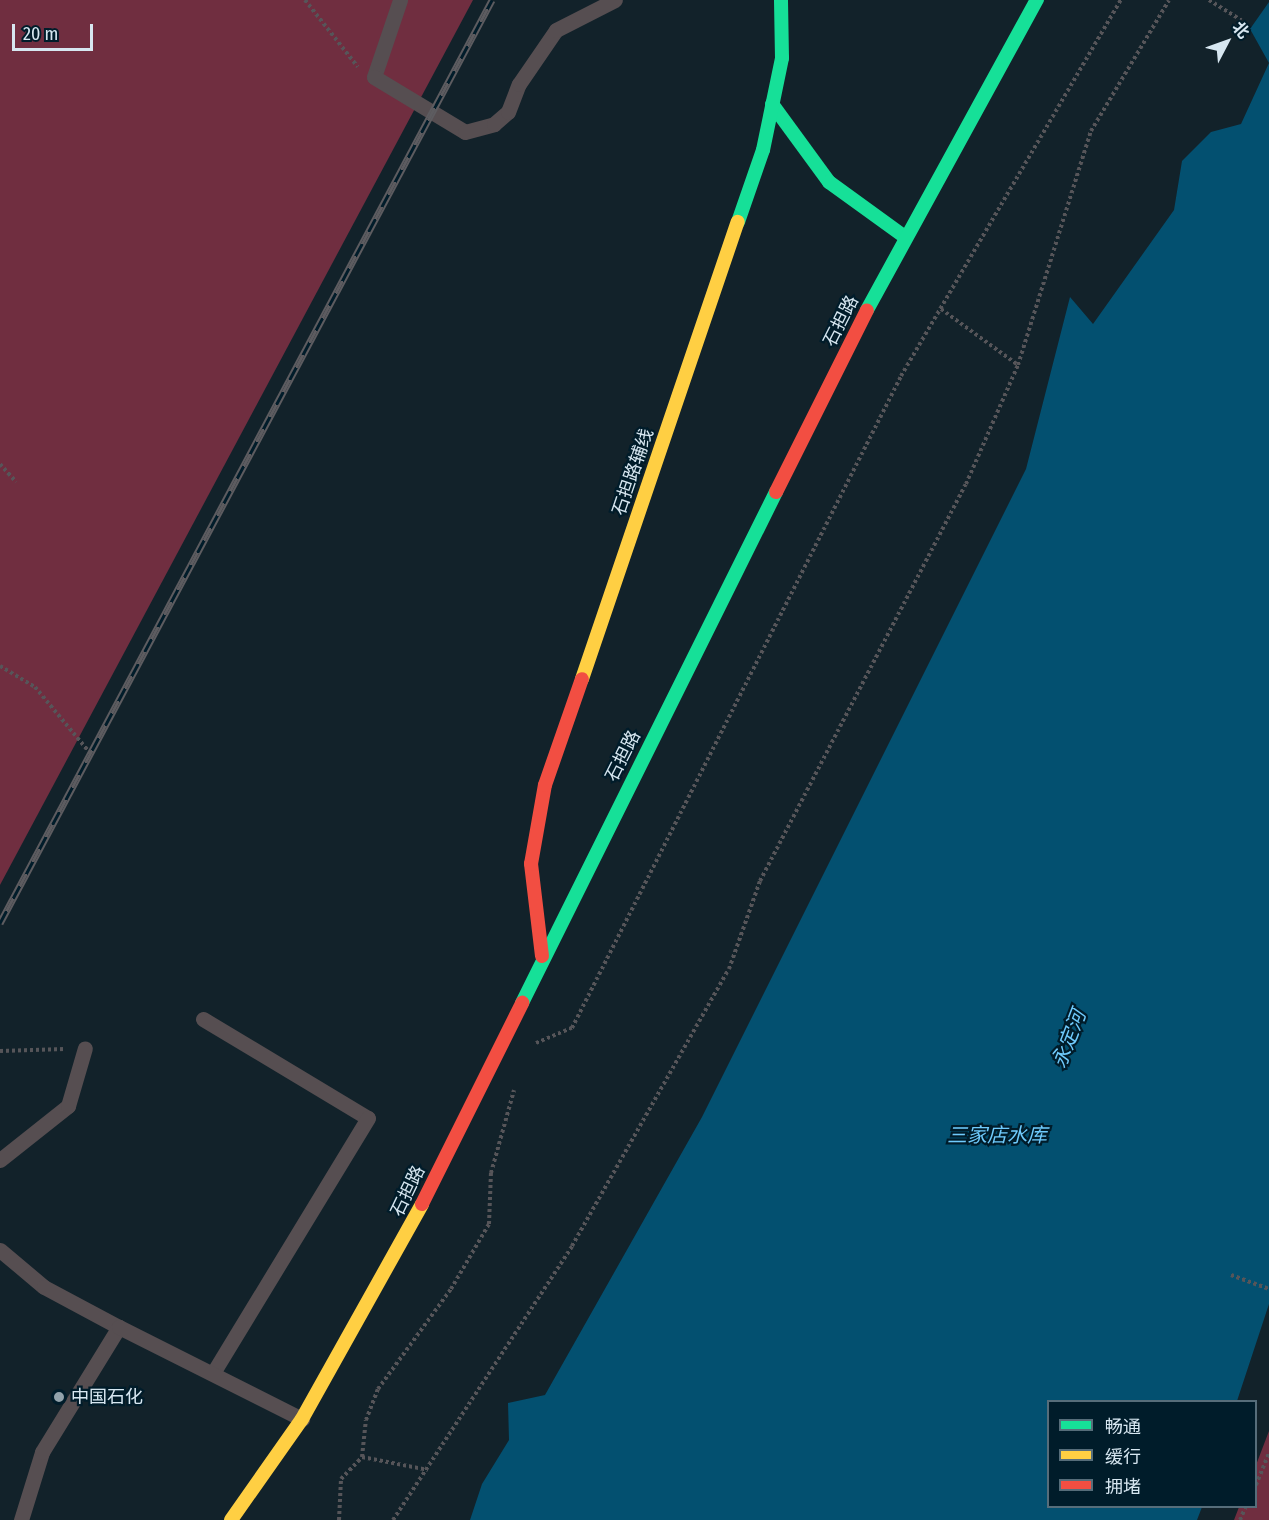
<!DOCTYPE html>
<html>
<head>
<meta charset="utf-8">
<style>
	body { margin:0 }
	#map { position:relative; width:1269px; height:1520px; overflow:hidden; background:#12222a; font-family:"Fira Sans Condensed","Noto Sans SC",sans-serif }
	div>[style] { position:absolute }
	.forest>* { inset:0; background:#702e40 }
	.water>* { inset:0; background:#035070 }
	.path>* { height:4px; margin-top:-2px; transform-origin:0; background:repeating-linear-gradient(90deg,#565559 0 3px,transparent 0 6px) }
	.lane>* { height:15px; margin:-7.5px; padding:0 7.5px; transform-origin:7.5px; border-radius:7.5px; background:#564e51 }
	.fast>* { height:14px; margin:-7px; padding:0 7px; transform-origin:7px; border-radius:7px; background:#16e098 }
	.slow>* { height:14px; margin:-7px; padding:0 7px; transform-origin:7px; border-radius:7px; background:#ffcf43 }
	.jam>* { height:14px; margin:-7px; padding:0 7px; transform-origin:7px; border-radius:7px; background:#f24e42 }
	.rail>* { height:7px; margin-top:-3.5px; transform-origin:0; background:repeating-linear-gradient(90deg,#001c2a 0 14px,#5d5c60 0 28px); box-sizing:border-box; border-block:2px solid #5d5c60 }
	.dots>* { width:16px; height:16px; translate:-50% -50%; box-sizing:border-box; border:3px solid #001c2a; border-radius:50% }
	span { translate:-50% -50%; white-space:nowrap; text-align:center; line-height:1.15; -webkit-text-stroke:4.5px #001c2a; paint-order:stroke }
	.street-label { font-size:18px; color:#d7e7f1 }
	.poi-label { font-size:18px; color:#d7e7f1 }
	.left { translate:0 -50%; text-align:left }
	.water-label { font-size:20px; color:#6fcbfd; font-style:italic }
	.legend { position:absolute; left:1047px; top:1400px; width:210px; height:108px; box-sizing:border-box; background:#001c2a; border:2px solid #566d7a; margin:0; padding:8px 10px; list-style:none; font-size:18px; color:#d7e7f1 }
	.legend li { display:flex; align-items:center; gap:12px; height:30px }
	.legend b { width:30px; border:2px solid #566d7a }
	.north { position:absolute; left:1197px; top:12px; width:60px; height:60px; -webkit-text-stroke:4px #001c2a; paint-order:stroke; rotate:49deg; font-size:16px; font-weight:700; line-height:24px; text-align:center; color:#d7e7f1 }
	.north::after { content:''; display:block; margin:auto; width:21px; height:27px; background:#d7e7f1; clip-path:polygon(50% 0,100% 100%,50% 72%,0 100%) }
	.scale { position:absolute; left:12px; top:24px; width:81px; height:27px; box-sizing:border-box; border:3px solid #d7e7f1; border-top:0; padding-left:8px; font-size:18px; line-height:21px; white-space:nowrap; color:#d7e7f1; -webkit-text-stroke:4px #001c2a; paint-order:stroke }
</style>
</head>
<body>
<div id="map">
	<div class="forest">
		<i style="clip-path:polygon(0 0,473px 0,0 885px)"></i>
		<i style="clip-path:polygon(1269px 1431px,1269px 1520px,1234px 1520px,1239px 1507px,1256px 1506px,1256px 1465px)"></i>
	</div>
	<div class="water">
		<i style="clip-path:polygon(1269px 2px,1269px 1304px,1237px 1401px,1048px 1402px,1048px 1506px,1202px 1507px,1197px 1520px,470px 1520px,482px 1484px,509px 1440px,508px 1403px,545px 1395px,702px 1117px,1026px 469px,1070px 297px,1093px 324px,1174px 210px,1182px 161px,1211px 132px,1241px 124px,1269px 63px,1250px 29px)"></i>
	</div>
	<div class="path">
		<i style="left:305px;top:0;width:85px;rotate:51.7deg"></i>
		<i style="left:1209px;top:0;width:38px;rotate:32deg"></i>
		<i style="left:941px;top:309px;width:95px;rotate:36deg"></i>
		<i style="left:0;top:464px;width:24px;rotate:48deg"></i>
		<i style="left:0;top:666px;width:41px;rotate:31deg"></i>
		<i style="left:35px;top:687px;width:86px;rotate:50.2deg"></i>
		<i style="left:536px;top:1043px;width:39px;rotate:-23deg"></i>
		<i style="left:572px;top:1028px;width:730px;rotate:-63.22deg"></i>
		<i style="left:901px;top:376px;width:436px;rotate:-59.7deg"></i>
		<i style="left:0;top:1051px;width:65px;rotate:-1.8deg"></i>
		<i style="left:1231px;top:1275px;width:40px;rotate:20.2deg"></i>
		<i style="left:362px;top:1457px;width:67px;rotate:11.1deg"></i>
		<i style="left:1256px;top:1485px;width:35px;rotate:-68deg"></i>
		<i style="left:339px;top:1520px;width:41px;rotate:-87.2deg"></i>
		<i style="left:341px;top:1479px;width:30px;rotate:-46deg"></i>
		<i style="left:362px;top:1457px;width:37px;rotate:-84deg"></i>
		<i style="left:366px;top:1420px;width:33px;rotate:-69deg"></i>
		<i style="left:378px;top:1389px;width:124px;rotate:-53.9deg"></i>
		<i style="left:451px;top:1289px;width:75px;rotate:-59.7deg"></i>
		<i style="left:489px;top:1224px;width:51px;rotate:-87.8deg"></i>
		<i style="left:491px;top:1173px;width:86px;rotate:-74.5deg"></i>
		<i style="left:393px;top:1520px;width:327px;rotate:-56.8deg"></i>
		<i style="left:572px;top:1246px;width:318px;rotate:-60.5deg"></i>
		<i style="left:729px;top:969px;width:93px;rotate:-70.6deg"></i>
		<i style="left:760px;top:881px;width:447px;rotate:-62.6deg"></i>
		<i style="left:966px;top:484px;width:130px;rotate:-66.4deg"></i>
		<i style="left:1018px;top:365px;width:245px;rotate:-72.7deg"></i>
		<i style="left:1091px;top:131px;width:152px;rotate:-59.2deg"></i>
		<i style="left:1240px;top:1520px;width:15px;rotate:-67deg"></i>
	</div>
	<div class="lane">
		<i style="left:400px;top:0;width:81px;rotate:108.7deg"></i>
		<i style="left:374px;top:77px;width:106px;rotate:31.1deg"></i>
		<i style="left:465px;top:132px;width:30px;rotate:-15deg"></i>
		<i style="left:494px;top:124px;width:18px;rotate:-41deg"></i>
		<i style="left:508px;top:112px;width:30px;rotate:-69deg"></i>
		<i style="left:519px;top:84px;width:65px;rotate:-55.6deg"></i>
		<i style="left:556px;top:30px;width:66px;rotate:-27deg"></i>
		<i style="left:203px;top:1019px;width:192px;rotate:31deg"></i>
		<i style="left:368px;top:1118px;width:298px;rotate:121.3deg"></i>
		<i style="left:0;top:1160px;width:87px;rotate:-38.5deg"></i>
		<i style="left:68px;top:1106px;width:60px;rotate:-73.7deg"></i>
		<i style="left:0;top:1250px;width:57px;rotate:40.1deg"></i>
		<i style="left:44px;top:1287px;width:85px;rotate:28.1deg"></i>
		<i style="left:21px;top:1520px;width:71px;rotate:-72.8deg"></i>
		<i style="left:42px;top:1452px;width:147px;rotate:-58.4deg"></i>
		<i style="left:119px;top:1327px;width:205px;rotate:26.7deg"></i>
	</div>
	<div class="fast">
		<i style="left:772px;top:104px;width:97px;rotate:53.8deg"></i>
		<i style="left:829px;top:182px;width:94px;rotate:35.9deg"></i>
		<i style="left:738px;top:222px;width:76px;rotate:-70.9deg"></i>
		<i style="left:763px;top:150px;width:94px;rotate:-78.3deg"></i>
		<i style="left:782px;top:58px;width:58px;rotate:-91deg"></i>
		<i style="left:867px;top:310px;width:354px;rotate:-61.3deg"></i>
		<i style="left:522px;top:1003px;width:571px;rotate:-63.57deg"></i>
	</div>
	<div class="slow">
		<i style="left:582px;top:679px;width:483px;rotate:-71.2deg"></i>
		<i style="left:231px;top:1520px;width:123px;rotate:-54.9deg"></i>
		<i style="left:302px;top:1419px;width:246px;rotate:-60.8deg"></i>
	</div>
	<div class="jam">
		<i style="left:776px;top:492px;width:203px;rotate:-63.4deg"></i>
		<i style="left:542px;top:956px;width:93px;rotate:-96.8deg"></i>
		<i style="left:531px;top:864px;width:80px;rotate:-80deg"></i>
		<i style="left:545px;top:785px;width:112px;rotate:-70.8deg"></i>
		<i style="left:422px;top:1204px;width:225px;rotate:-63.5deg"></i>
	</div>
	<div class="rail">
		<i style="left:0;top:923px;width:1046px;rotate:-61.94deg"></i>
	</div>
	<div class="dots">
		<i style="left:59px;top:1397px;background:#92a2ab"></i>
	</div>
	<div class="street-label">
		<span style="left:841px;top:321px;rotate:-63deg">石担路</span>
		<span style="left:633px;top:472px;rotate:-71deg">石担路辅线</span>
		<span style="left:623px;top:756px;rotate:-63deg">石担路</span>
		<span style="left:408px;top:1191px;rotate:-64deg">石担路</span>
	</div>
	<div class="poi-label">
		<span class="left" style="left:71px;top:1397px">中国石化</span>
	</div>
	<div class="water-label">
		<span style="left:1069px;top:1039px;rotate:-69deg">永定河</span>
		<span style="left:997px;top:1135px">三家店水库</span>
	</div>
	<ul class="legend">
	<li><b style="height:8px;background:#16e098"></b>畅通</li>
	<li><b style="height:8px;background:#ffcf43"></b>缓行</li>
	<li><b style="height:8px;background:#f24e42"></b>拥堵</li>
	</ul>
	<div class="north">北</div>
	<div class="scale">20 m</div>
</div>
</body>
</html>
